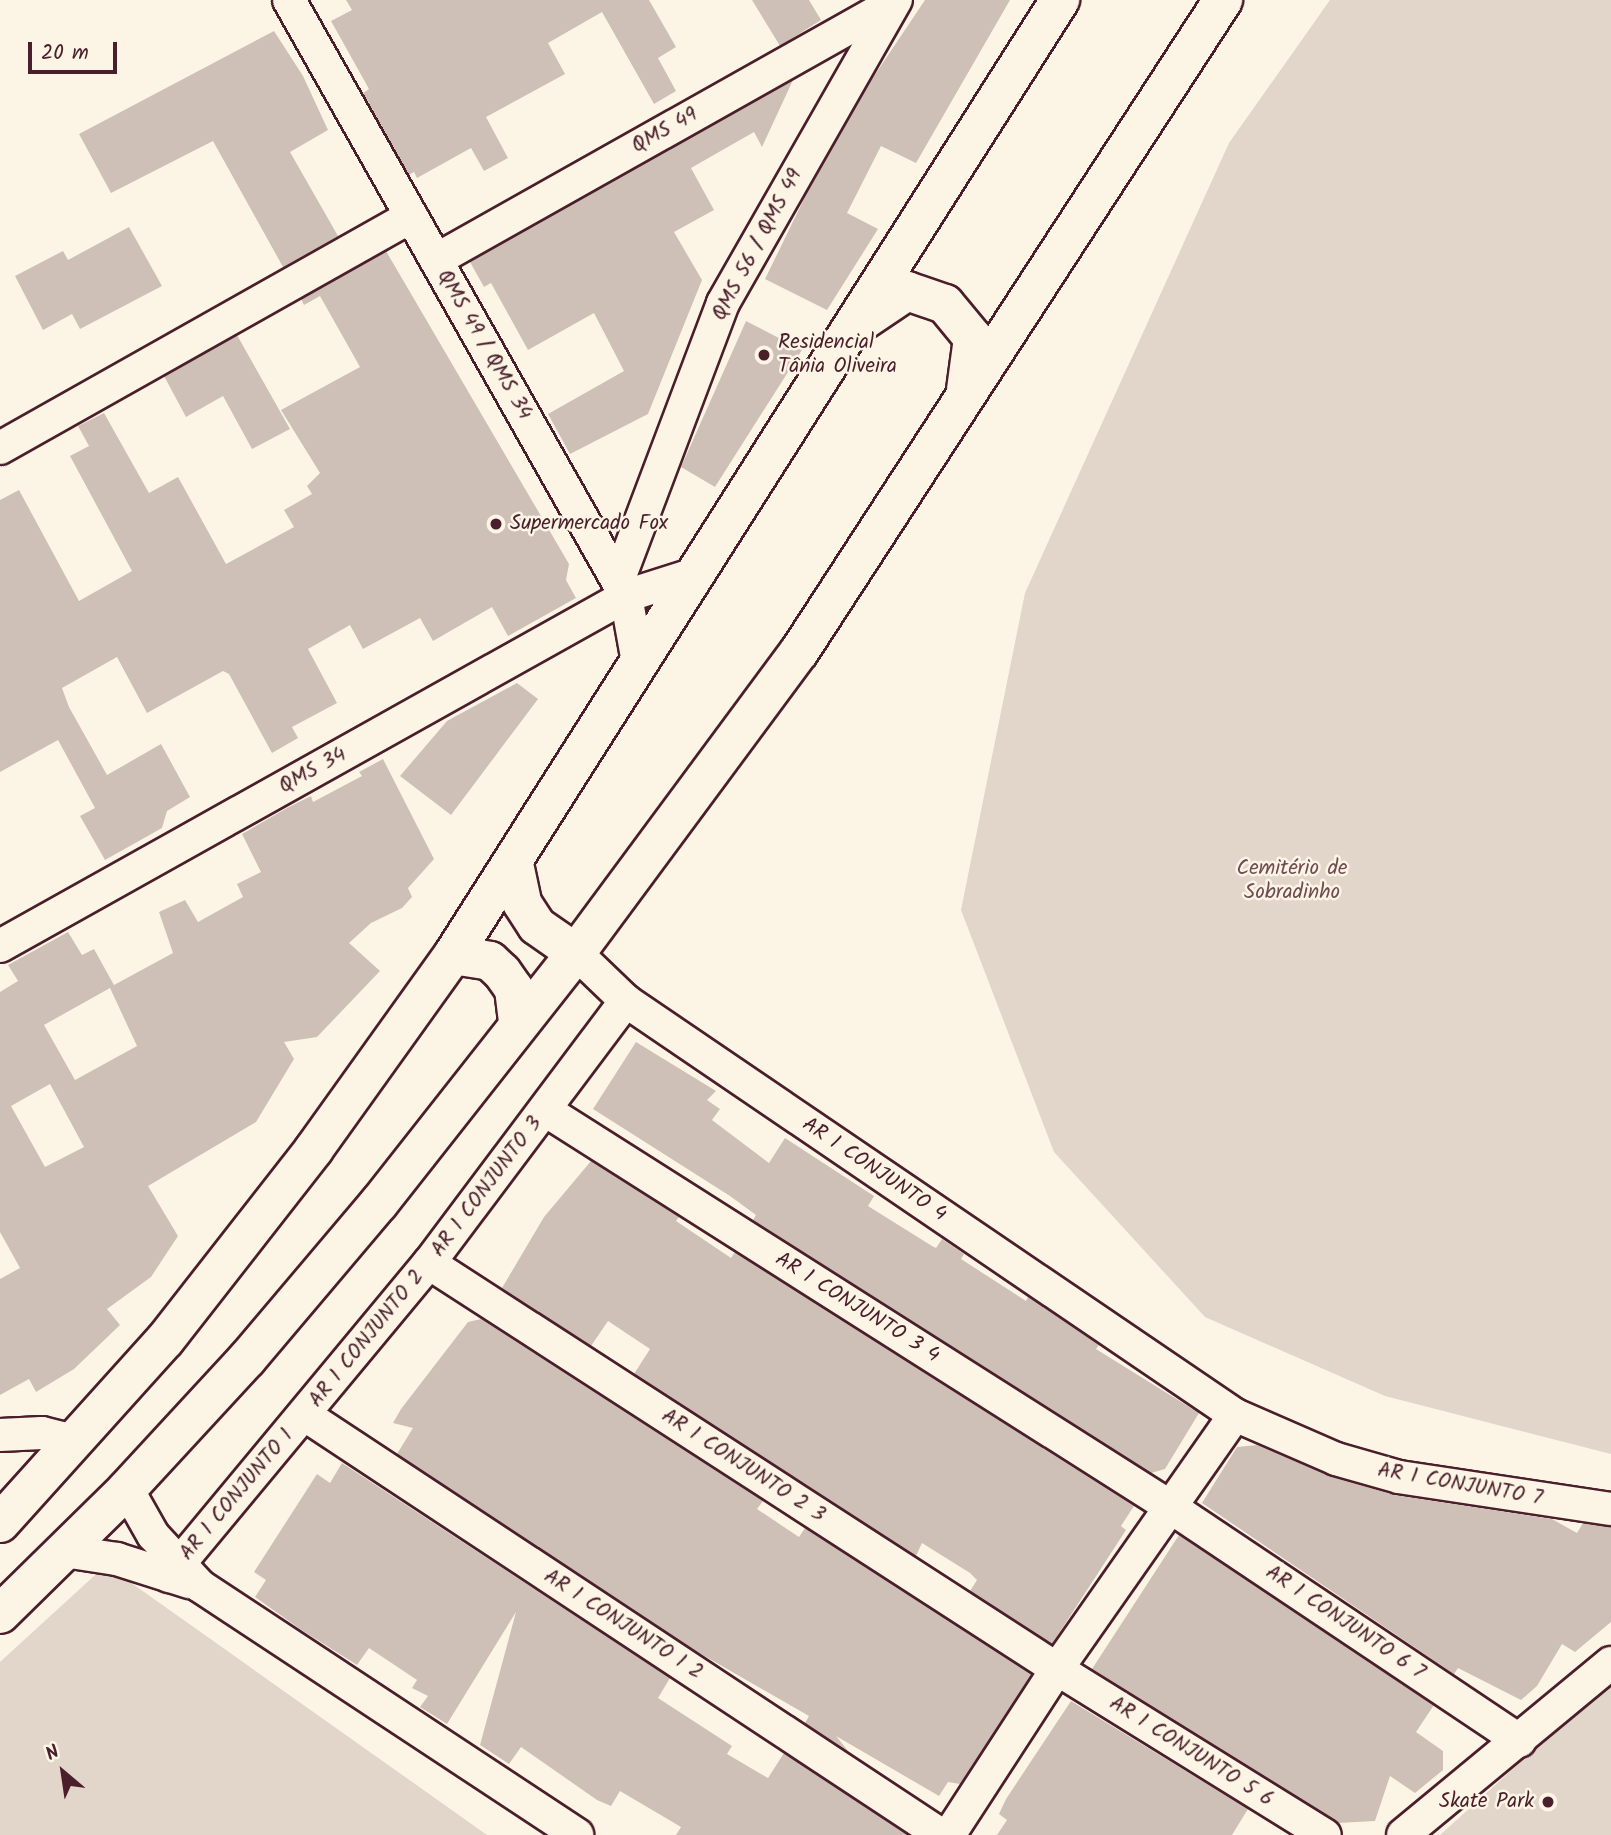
<!DOCTYPE html>
<html>
<head>
<meta charset="utf-8">
<style>
	body { margin:0 }
	#map { position:relative; width:1611px; height:1835px; overflow:hidden; background:#fcf5e5; font-family:Kalam,sans-serif }
	div>[style] { position:absolute }
	.green>* { inset:0; background:#e2d5ca }
	.building>* { inset:0; background:#cfc0b7 }
	.roads { filter:drop-shadow(2px 0 #4a1f2b) drop-shadow(-2px 0 #4a1f2b) drop-shadow(0 2px #4a1f2b) drop-shadow(0 -2px #4a1f2b) }
	.minor>* { height:32px; margin:-16px; padding:0 16px; transform-origin:16px; border-radius:16px; background:#fcf5e5 }
	.major>* { height:38px; margin:-19px; padding:0 19px; transform-origin:19px; border-radius:19px; background:#fcf5e5 }
	.dots>* { width:19px; height:19px; translate:-50% -50%; box-sizing:border-box; border:4px solid #fcf5e5; border-radius:50% }
	span { translate:-50% -50%; white-space:nowrap; text-align:center; line-height:1.15; -webkit-text-stroke:5px #fcf5e5; paint-order:stroke }
	.street-label { font-size:21px; color:#4a1f2b }
	.poi-label { font-size:21px; color:#4a1f2b }
	.left { translate:0 -50%; text-align:left }
	.right { translate:-100% -50%; text-align:right }
	.park-label { font-size:21px; color:#704c53 }
	.north { position:absolute; left:28px; top:1737px; width:70px; height:70px; -webkit-text-stroke:5px #fcf5e5; paint-order:stroke; rotate:331deg; font-size:19px; font-weight:700; line-height:28px; text-align:center; color:#4a1f2b }
	.north::after { content:''; display:block; margin:auto; width:24px; height:32px; background:#4a1f2b; clip-path:polygon(50% 0,100% 100%,50% 72%,0 100%) }
	.scale { position:absolute; left:28px; top:42px; width:89px; height:32px; box-sizing:border-box; border:4px solid #4a1f2b; border-top:0; padding-left:9px; font-size:21px; line-height:24px; white-space:nowrap; color:#4a1f2b; -webkit-text-stroke:5px #fcf5e5; paint-order:stroke }
</style>
</head>
<body>
<div id="map">
	<div class="green">
		<i style="clip-path:polygon(1330px 0,1611px 0,1611px 1454px,1385px 1396px,1205px 1317px,1054px 1152px,961px 910px,1025px 593px,1229px 143px)"></i>
		<i style="clip-path:polygon(106px 1565px,487px 1835px,0 1835px,0 1662px)"></i>
		<i style="clip-path:polygon(1611px 1680px,1611px 1835px,1440px 1835px)"></i>
	</div>
	<div class="building">
		<i style="clip-path:polygon(346px 0,649px 0,676px 47px,658px 58px,676px 91px,654px 104px,602px 12px,548px 43px,565px 74px,486px 117px,508px 158px,484px 171px,471px 148px,417px 178px,414px 172px,409px 175px,363px 93px,369px 89px,331px 21px,352px 10px)"></i>
		<i style="clip-path:polygon(752px 0,809px 0,821px 20px,780px 46px)"></i>
		<i style="clip-path:polygon(925px 0,1010px 0,916px 163px,881px 146px,847px 213px,878px 229px,827px 310px,765px 279px,806px 195px,872px 79px)"></i>
		<i style="clip-path:polygon(274px 31px,303px 76px,328px 130px,290px 152px,338px 236px,283px 267px,213px 141px,111px 193px,79px 134px)"></i>
		<i style="clip-path:polygon(793px 80px,762px 147px,754px 132px,691px 168px,714px 210px,674px 232px,702px 280px,648px 414px,570px 454px,548px 414px,624px 371px,594px 313px,528px 350px,491px 283px,484px 287px,470px 262px)"></i>
		<i style="clip-path:polygon(129px 227px,162px 286px,80px 329px,72px 314px,43px 330px,15px 276px,63px 251px,68px 260px)"></i>
		<i style="clip-path:polygon(386px 251px,569px 564px,566px 580px,576px 598px,508px 636px,492px 607px,433px 641px,420px 618px,363px 649px,350px 625px,308px 649px,337px 703px,292px 727px,298px 738px,272px 753px,229px 674px,223px 671px,147px 713px,117px 657px,62px 688px,69px 707px,107px 775px,161px 744px,190px 797px,167px 811px,162px 828px,105px 860px,80px 816px,95px 808px,58px 740px,0 772px,0 500px,19px 490px,79px 601px,132px 571px,70px 456px,89px 446px,78px 426px,104px 413px,149px 493px,178px 477px,226px 564px,294px 527px,284px 510px,312px 494px,307px 486px,320px 473px,281px 410px,360px 367px,320px 296px,304px 305px,301px 299px)"></i>
		<i style="clip-path:polygon(746px 321px,802px 350px,715px 487px,681px 467px)"></i>
		<i style="clip-path:polygon(237px 335px,290px 429px,252px 449px,223px 396px,186px 417px,164px 376px)"></i>
		<i style="clip-path:polygon(517px 683px,538px 699px,451px 815px,400px 776px,447px 721px)"></i>
		<i style="clip-path:polygon(evenodd,383px 759px,434px 859px,408px 888px,412px 897px,402px 908px,371px 923px,349px 943px,380px 971px,317px 1037px,284px 1042px,294px 1059px,256px 1122px,148px 1186px,178px 1236px,151px 1277px,107px 1309px,120px 1325px,74px 1369px,36px 1392px,29px 1379px,0 1395px,0 1279px,20px 1268px,0 1232px,0 992px,18px 981px,8px 965px,68px 932px,82px 955px,94px 949px,114px 985px,173px 953px,159px 912px,185px 900px,198px 922px,243px 897px,237px 884px,261px 872px,242px 834px,287px 808px,311px 796px,313px 802px,362px 776px,359px 772px,383px 759px,110px 988px,137px 1046px,75px 1080px,44px 1025px,110px 988px,383px 759px,50px 1084px,84px 1147px,45px 1167px,11px 1106px,50px 1084px)"></i>
		<i style="clip-path:polygon(636px 1042px,716px 1091px,707px 1100px,720px 1109px,712px 1120px,769px 1163px,785px 1138px,874px 1196px,868px 1206px,932px 1246px,936px 1248px,942px 1239px,964px 1254px,961px 1259px,1026px 1301px,1028px 1297px,1099px 1345px,1096px 1349px,1199px 1413px,1165px 1469px,1151px 1473px,753px 1220px,756px 1215px,730px 1196px,593px 1109px)"></i>
		<i style="clip-path:polygon(591px 1161px,679px 1217px,676px 1221px,731px 1258px,735px 1252px,1134px 1506px,1121px 1526px,1126px 1530px,1052px 1644px,970px 1591px,977px 1580px,970px 1573px,922px 1543px,916px 1556px,634px 1374px,650px 1349px,608px 1321px,591px 1346px,502px 1288px,544px 1217px)"></i>
		<i style="clip-path:polygon(481px 1319px,763px 1501px,757px 1509px,799px 1537px,805px 1528px,1032px 1674px,960px 1784px,948px 1782px,939px 1796px,836px 1736px,849px 1752px,805px 1723px,809px 1716px,689px 1647px,397px 1454px,413px 1428px,393px 1423px,401px 1409px,468px 1322px)"></i>
		<i style="clip-path:polygon(1257px 1445px,1329px 1476px,1394px 1495px,1552px 1519px,1577px 1533px,1583px 1523px,1611px 1527px,1611px 1622px,1575px 1652px,1562px 1644px,1537px 1686px,1521px 1700px,1458px 1668px,1454px 1674px,1202px 1503px,1237px 1447px)"></i>
		<i style="clip-path:polygon(342px 1463px,670px 1678px,658px 1698px,732px 1746px,727px 1754px,768px 1778px,784px 1753px,908px 1835px,676px 1835px,681px 1827px,620px 1791px,611px 1806px,597px 1800px,521px 1747px,509px 1764px,480px 1745px,516px 1612px,447px 1724px,420px 1707px,428px 1696px,412px 1688px,417px 1680px,369px 1648px,357px 1665px,300px 1629px,255px 1597px,266px 1580px,254px 1572px,317px 1474px,330px 1483px)"></i>
		<i style="clip-path:polygon(1179px 1535px,1434px 1705px,1416px 1732px,1443px 1751px,1443px 1770px,1415px 1793px,1390px 1776px,1375px 1821px,1338px 1823px,1092px 1669px)"></i>
		<i style="clip-path:polygon(1071px 1701px,1248px 1809px,1232px 1835px,997px 1835px,1007px 1820px,999px 1814px,1006px 1799px)"></i>
	</div>
	<div class="roads">
		<div class="minor">
			<i style="left:289px;top:0;width:685px;rotate:60.51deg"></i>
			<i style="left:626px;top:596px;width:68px;rotate:79.8deg"></i>
			<i style="left:436px;top:260px;width:524px;rotate:-29.35deg"></i>
			<i style="left:0;top:448px;width:472px;rotate:-29.4deg"></i>
			<i style="left:618px;top:581px;width:297px;rotate:-69.3deg"></i>
			<i style="left:723px;top:303px;width:349px;rotate:-60.3deg"></i>
			<i style="left:0;top:946px;width:717px;rotate:-29.21deg"></i>
			<i style="left:626px;top:596px;width:72px;rotate:-17.7deg"></i>
			<i style="left:576px;top:953px;width:69px;rotate:43.8deg"></i>
			<i style="left:626px;top:1001px;width:736px;rotate:34.21deg"></i>
			<i style="left:1235px;top:1415px;width:110px;rotate:23.5deg"></i>
			<i style="left:1336px;top:1459px;width:66px;rotate:15.9deg"></i>
			<i style="left:1399px;top:1477px;width:214px;rotate:8.6deg"></i>
			<i style="left:545px;top:1110px;width:739px;rotate:32.4deg"></i>
			<i style="left:1169px;top:1506px;width:422px;rotate:33.8deg"></i>
			<i style="left:429px;top:1263px;width:748px;rotate:32.88deg"></i>
			<i style="left:1057px;top:1669px;width:315px;rotate:31.8deg"></i>
			<i style="left:305px;top:1415px;width:762px;rotate:33.44deg"></i>
			<i style="left:0;top:1435px;width:42px;rotate:-2.7deg"></i>
			<i style="left:42px;top:1433px;width:32px;rotate:14deg"></i>
			<i style="left:127px;top:1489px;width:53px;rotate:60.5deg"></i>
			<i style="left:153px;top:1535px;width:69px;rotate:47.3deg"></i>
			<i style="left:200px;top:1586px;width:452px;rotate:33.4deg"></i>
			<i style="left:64px;top:1551px;width:54px;rotate:8.6deg"></i>
			<i style="left:117px;top:1559px;width:76px;rotate:17.7deg"></i>
			<i style="left:169px;top:1576px;width:407px;rotate:-50.3deg"></i>
			<i style="left:429px;top:1263px;width:328px;rotate:-53.1deg"></i>
			<i style="left:949px;top:1835px;width:198px;rotate:-57deg"></i>
			<i style="left:1057px;top:1669px;width:310px;rotate:-55deg"></i>
			<i style="left:1403px;top:1835px;width:270px;rotate:-39.6deg"></i>
		</div>
		<div class="major">
			<i style="left:864px;top:320px;width:52px;rotate:-34deg"></i>
			<i style="left:907px;top:291px;width:40px;rotate:18.9deg"></i>
			<i style="left:945px;top:304px;width:44px;rotate:50.5deg"></i>
			<i style="left:973px;top:338px;width:52px;rotate:97.7deg"></i>
			<i style="left:514px;top:864px;width:40px;rotate:78deg"></i>
			<i style="left:522px;top:903px;width:27px;rotate:57deg"></i>
			<i style="left:537px;top:926px;width:47px;rotate:34.7deg"></i>
			<i style="left:453px;top:955px;width:37px;rotate:9deg"></i>
			<i style="left:490px;top:961px;width:16px;rotate:43deg"></i>
			<i style="left:502px;top:972px;width:21px;rotate:55deg"></i>
			<i style="left:514px;top:989px;width:33px;rotate:83deg"></i>
			<i style="left:0;top:1523px;width:246px;rotate:-48deg"></i>
			<i style="left:165px;top:1340px;width:242px;rotate:-52deg"></i>
			<i style="left:314px;top:1149px;width:239px;rotate:-54.4deg"></i>
			<i style="left:453px;top:955px;width:1132px;rotate:-57.56deg"></i>
			<i style="left:0;top:1614px;width:178px;rotate:-44.5deg"></i>
			<i style="left:127px;top:1489px;width:177px;rotate:-47.3deg"></i>
			<i style="left:247px;top:1359px;width:204px;rotate:-49.8deg"></i>
			<i style="left:379px;top:1203px;width:318px;rotate:-51.8deg"></i>
			<i style="left:576px;top:953px;width:375px;rotate:-53.5deg"></i>
			<i style="left:799px;top:652px;width:778px;rotate:-56.96deg"></i>
		</div>
	</div>
	<div class="dots">
		<i style="left:764px;top:355px;background:#4a1f2b"></i>
		<i style="left:496px;top:524px;background:#4a1f2b"></i>
		<i style="left:1548px;top:1802px;background:#4a1f2b"></i>
	</div>
	<div class="street-label">
		<span style="left:665px;top:131px;rotate:-29deg">QMS 49</span>
		<span style="left:758px;top:245px;rotate:-62deg">QMS 56 / QMS 49</span>
		<span style="left:484px;top:345px;rotate:60deg">QMS 49 / QMS 34</span>
		<span style="left:313px;top:771px;rotate:-29deg">QMS 34</span>
		<span style="left:874px;top:1170px;rotate:34deg">AR 1 CONJUNTO 4</span>
		<span style="left:487px;top:1187px;rotate:-53deg">AR 1 CONJUNTO 3</span>
		<span style="left:857px;top:1308px;rotate:32deg">AR 1 CONJUNTO 3 4</span>
		<span style="left:367px;top:1339px;rotate:-51deg">AR 1 CONJUNTO 2</span>
		<span style="left:743px;top:1466px;rotate:33deg">AR 1 CONJUNTO 2 3</span>
		<span style="left:1460px;top:1485px;rotate:10deg">AR 1 CONJUNTO 7</span>
		<span style="left:237px;top:1495px;rotate:-50deg">AR 1 CONJUNTO 1</span>
		<span style="left:1345px;top:1623px;rotate:34deg">AR 1 CONJUNTO 6 7</span>
		<span style="left:623px;top:1625px;rotate:33deg">AR 1 CONJUNTO 1 2</span>
		<span style="left:1191px;top:1752px;rotate:32deg">AR 1 CONJUNTO 5 6</span>
	</div>
	<div class="poi-label">
		<span class="left" style="left:778px;top:355px">Residencial<br>Tânia Oliveira</span>
		<span class="left" style="left:510px;top:524px">Supermercado Fox</span>
		<span class="right" style="left:1534px;top:1802px">Skate Park</span>
	</div>
	<div class="park-label">
		<span style="left:1292px;top:881px">Cemitério de<br>Sobradinho</span>
	</div>
	<div class="north">N</div>
	<div class="scale">20 m</div>
</div>
</body>
</html>
